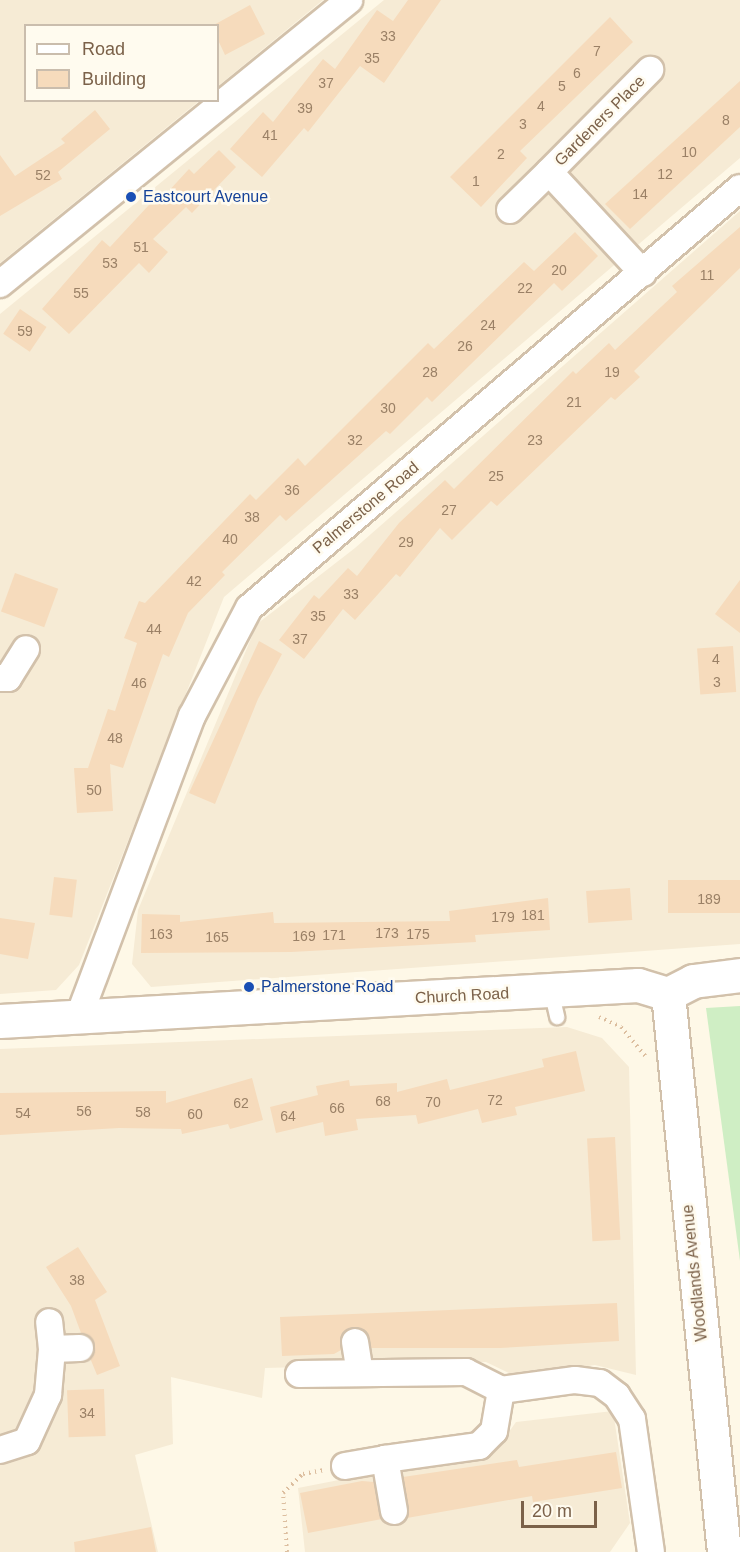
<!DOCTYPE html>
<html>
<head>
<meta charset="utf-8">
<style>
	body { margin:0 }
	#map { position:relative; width:740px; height:1552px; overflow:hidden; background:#fef8e7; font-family:Helvetica,sans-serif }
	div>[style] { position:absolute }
	.residential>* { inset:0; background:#f6ebd5 }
	.green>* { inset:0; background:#cfeec4 }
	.building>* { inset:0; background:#f6dbbc; transform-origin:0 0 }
	.path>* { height:4px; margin-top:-2px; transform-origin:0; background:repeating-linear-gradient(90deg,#dcbe9f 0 1.5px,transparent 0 6px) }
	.roads { filter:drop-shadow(2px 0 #d2c1ab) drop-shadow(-2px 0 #d2c1ab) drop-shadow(0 2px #d2c1ab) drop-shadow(0 -2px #d2c1ab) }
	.lane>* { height:14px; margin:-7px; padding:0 7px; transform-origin:7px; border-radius:7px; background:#fff }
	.street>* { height:26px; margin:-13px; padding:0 13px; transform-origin:13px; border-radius:13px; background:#fff }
	.secondary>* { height:33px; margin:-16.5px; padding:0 16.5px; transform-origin:16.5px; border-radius:16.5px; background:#fff }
	.dots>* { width:16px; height:16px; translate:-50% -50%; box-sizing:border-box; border:3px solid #fffbef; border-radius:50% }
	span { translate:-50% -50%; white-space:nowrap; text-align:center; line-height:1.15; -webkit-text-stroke:5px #fffbef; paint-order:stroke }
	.number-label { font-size:14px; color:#9a8066 }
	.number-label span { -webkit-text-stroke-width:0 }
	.street-label { font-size:16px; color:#7b6149 }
	.transit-label { font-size:16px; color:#164399 }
	.left { translate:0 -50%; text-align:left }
	.legend { position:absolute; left:24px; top:24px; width:195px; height:78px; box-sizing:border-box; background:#fffbef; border:2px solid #cabdad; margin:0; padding:8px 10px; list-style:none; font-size:18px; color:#7b6149 }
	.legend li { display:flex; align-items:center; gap:12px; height:30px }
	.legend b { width:30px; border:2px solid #cabdad }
	.scale { position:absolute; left:521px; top:1501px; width:76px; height:27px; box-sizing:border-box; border:3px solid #7b6149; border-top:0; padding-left:8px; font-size:18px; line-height:21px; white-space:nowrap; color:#7b6149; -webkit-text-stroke:4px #fffbef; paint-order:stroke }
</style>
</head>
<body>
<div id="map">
	<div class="residential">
		<i style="clip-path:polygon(0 0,323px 0,218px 86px,218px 26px,26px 26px,26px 100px,199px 101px,0 263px)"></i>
		<i style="clip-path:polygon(384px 0,740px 0,740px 158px,224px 597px,79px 965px,56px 990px,0 994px,0 314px)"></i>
		<i style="clip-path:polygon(740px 211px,740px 944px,151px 987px,132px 964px,138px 910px,257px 624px,355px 548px)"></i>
		<i style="clip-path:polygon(567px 1027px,602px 1038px,629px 1067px,636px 1375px,595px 1365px,515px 1376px,486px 1362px,265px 1368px,262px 1398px,171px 1377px,173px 1444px,135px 1455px,158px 1552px,0 1552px,0 1049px)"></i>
		<i style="clip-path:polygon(613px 1411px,630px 1523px,610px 1552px,305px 1552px,298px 1488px,497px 1449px,516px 1422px)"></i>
	</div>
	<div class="green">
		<i style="clip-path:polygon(740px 1006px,740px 1261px,706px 1008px)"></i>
	</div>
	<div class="building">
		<i style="clip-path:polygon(408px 0,441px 0,384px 83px,360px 66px,308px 132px,304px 128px,262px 177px,230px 149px,263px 112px,273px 122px,323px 59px,335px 69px,377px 10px,393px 21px)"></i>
		<i style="clip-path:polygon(250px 5px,265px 34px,225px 55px,218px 40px,218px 26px,212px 26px)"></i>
		<i style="clip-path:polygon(610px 17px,633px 42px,520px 151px,527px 158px,481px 207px,450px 177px)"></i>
		<i style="clip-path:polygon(740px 81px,740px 127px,630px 229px,605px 204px)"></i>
		<i style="clip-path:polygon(95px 110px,110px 129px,58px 172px,62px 179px,0 216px,0 155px,15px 176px,65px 143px,61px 139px)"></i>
		<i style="clip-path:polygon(219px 150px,236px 167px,192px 213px,186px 207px,153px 239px,168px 252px,149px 273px,139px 263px,69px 334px,42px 309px,102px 240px,110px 247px,161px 192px,165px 195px,189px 169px,194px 174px)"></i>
		<i style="clip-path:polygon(740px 227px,740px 268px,634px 371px,640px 377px,615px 400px,611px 397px,497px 506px,491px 501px,452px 540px,440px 528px,400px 577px,396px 574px,355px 620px,343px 609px,304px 659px,279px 640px,314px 595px,319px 599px,348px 568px,357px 576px,399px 523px,445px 480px,454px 489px,573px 371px,576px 374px,609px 343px,615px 350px,677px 292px,672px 286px)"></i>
		<i style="clip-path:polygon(575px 232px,598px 256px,580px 274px,562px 291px,554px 283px,432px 402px,427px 397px,390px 434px,386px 431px,286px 521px,280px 515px,222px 572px,225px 575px,188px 613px,169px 657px,163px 654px,123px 768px,110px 764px,113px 811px,77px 813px,74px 768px,88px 768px,108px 709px,115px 711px,137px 643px,124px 638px,139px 601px,145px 603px,250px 494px,256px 500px,298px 458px,305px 466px,428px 343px,434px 349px,524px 262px,534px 271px)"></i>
		<i style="left:20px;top:309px;width:32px;height:30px;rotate:34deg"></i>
		<i style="left:15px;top:573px;width:46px;height:41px;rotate:20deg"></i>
		<i style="clip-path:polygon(740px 580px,740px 633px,715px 614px)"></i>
		<i style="clip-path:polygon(259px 641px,282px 654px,258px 699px,215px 804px,189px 793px)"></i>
		<i style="left:733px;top:646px;width:46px;height:36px;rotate:86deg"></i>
		<i style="left:54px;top:877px;width:23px;height:38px;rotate:7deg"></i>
		<i style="left:740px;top:880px;width:33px;height:72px;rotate:90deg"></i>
		<i style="left:630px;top:888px;width:32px;height:44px;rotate:86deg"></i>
		<i style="clip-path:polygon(548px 898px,550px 930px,475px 935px,476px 942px,291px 952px,141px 953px,142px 914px,180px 915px,180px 922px,273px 912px,274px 923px,450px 921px,449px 911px)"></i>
		<i style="clip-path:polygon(0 918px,35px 923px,28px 959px,0 954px)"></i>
		<i style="clip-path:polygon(576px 1051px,585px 1091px,515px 1107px,517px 1115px,482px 1123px,478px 1109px,418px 1124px,416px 1115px,356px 1119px,358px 1130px,325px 1136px,323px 1122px,276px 1133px,270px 1107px,318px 1095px,316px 1086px,349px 1080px,350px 1086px,397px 1083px,397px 1092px,447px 1079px,450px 1090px,544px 1067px,542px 1059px)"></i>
		<i style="clip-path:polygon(252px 1078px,263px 1120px,230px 1129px,228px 1124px,182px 1134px,181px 1129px,119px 1128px,0 1135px,0 1093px,166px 1091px,166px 1103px)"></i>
		<i style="left:615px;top:1137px;width:103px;height:28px;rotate:87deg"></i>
		<i style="clip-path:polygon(78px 1247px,107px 1292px,95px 1300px,120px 1366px,97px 1375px,90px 1358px,93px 1341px,81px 1333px,71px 1306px,46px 1267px)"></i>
		<i style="clip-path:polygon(617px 1303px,619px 1341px,500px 1348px,371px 1348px,366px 1332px,353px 1327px,345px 1331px,341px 1350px,334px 1354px,282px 1356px,280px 1317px)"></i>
		<i style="left:104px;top:1389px;width:47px;height:37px;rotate:88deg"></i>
		<i style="clip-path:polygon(616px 1452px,622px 1488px,533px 1502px,532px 1496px,407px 1518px,403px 1477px,517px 1460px,519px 1467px)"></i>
		<i style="clip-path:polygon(362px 1481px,374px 1482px,382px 1519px,308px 1533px,300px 1493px)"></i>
		<i style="clip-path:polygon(151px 1527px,156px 1552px,75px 1552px,74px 1542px)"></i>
	</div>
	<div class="path">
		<i style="left:599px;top:1017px;width:24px;rotate:24deg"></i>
		<i style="left:621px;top:1027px;width:38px;rotate:50deg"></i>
		<i style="left:287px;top:1552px;width:59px;rotate:-93.9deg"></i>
		<i style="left:283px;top:1493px;width:28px;rotate:-44deg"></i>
		<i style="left:303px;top:1474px;width:20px;rotate:-11deg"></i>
	</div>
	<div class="roads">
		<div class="lane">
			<i style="left:551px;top:990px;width:28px;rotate:77deg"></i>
		</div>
		<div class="street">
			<i style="left:510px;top:210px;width:54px;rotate:-44.3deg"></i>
			<i style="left:643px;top:273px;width:138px;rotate:-132.9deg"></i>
			<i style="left:549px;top:172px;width:144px;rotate:-45.3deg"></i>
			<i style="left:0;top:284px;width:450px;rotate:-39.1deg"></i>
			<i style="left:0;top:678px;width:8px"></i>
			<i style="left:8px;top:678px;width:34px;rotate:-58deg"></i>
			<i style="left:78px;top:1019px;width:324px;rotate:-69.4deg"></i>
			<i style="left:192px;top:716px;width:122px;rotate:-62.2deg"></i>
			<i style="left:249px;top:608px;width:646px;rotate:-40.54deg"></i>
			<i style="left:355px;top:1342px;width:30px;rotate:81deg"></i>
			<i style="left:52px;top:1349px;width:28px;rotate:-2deg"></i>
			<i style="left:299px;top:1374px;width:167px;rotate:-0.7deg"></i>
			<i style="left:466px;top:1372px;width:39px;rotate:27deg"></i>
			<i style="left:0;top:1450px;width:28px;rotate:-18deg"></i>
			<i style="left:27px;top:1441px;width:51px;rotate:-65.5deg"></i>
			<i style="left:48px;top:1395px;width:46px;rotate:-85deg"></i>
			<i style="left:52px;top:1349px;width:27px;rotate:-96deg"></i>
			<i style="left:345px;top:1466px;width:41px;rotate:-9.9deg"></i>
			<i style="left:394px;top:1511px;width:53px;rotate:-99.8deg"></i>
			<i style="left:385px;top:1459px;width:95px;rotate:-7.9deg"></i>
			<i style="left:479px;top:1446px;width:21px;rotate:-45deg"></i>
			<i style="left:494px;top:1431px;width:42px;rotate:-80.3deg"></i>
			<i style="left:501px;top:1390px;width:75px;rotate:-7.7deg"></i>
			<i style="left:575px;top:1380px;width:25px;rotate:7deg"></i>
			<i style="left:600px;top:1383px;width:21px;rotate:37deg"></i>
			<i style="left:617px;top:1396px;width:27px;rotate:57deg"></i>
			<i style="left:632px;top:1419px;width:134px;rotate:81.9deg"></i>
		</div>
		<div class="secondary">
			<i style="left:668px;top:994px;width:561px;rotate:84.27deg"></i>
			<i style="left:0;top:1021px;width:639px;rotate:-3.23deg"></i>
			<i style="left:638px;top:985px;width:31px;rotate:17deg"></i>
			<i style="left:668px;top:994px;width:28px;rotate:-27deg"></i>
			<i style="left:693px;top:981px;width:47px;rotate:-7.3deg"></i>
		</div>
	</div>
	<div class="dots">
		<i style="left:131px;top:197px;background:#1a4fb4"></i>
		<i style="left:249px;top:987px;background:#1a4fb4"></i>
	</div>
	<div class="number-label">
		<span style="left:388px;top:36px">33</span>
		<span style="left:597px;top:51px">7</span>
		<span style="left:372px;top:58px">35</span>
		<span style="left:577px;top:73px">6</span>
		<span style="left:326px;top:83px">37</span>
		<span style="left:562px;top:86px">5</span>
		<span style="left:541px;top:106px">4</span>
		<span style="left:305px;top:108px">39</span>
		<span style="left:726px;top:120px">8</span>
		<span style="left:523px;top:124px">3</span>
		<span style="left:270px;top:135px">41</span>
		<span style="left:689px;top:152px">10</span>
		<span style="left:501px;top:154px">2</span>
		<span style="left:665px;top:174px">12</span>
		<span style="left:43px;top:175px">52</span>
		<span style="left:476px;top:181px">1</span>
		<span style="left:640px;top:194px">14</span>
		<span style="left:141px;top:247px">51</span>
		<span style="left:110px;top:263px">53</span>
		<span style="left:559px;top:270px">20</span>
		<span style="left:707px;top:275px">11</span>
		<span style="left:525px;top:288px">22</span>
		<span style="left:81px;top:293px">55</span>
		<span style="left:488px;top:325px">24</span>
		<span style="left:25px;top:331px">59</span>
		<span style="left:465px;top:346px">26</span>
		<span style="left:430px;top:372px">28</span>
		<span style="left:612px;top:372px">19</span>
		<span style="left:574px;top:402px">21</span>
		<span style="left:388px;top:408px">30</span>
		<span style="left:355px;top:440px">32</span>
		<span style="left:535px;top:440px">23</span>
		<span style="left:496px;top:476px">25</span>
		<span style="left:292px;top:490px">36</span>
		<span style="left:449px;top:510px">27</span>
		<span style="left:252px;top:517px">38</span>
		<span style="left:230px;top:539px">40</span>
		<span style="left:406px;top:542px">29</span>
		<span style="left:194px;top:581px">42</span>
		<span style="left:351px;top:594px">33</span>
		<span style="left:318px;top:616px">35</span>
		<span style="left:154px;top:629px">44</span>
		<span style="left:300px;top:639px">37</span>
		<span style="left:716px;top:659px">4</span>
		<span style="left:717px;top:682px">3</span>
		<span style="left:139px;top:683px">46</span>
		<span style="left:115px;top:738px">48</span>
		<span style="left:94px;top:790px">50</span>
		<span style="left:709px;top:899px">189</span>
		<span style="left:533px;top:915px">181</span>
		<span style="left:503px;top:917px">179</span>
		<span style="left:387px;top:933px">173</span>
		<span style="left:161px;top:934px">163</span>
		<span style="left:418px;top:934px">175</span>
		<span style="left:334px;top:935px">171</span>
		<span style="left:304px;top:936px">169</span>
		<span style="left:217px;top:937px">165</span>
		<span style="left:495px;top:1100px">72</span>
		<span style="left:383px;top:1101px">68</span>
		<span style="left:433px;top:1102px">70</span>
		<span style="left:241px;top:1103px">62</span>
		<span style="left:337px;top:1108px">66</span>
		<span style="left:84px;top:1111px">56</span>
		<span style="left:143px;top:1112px">58</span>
		<span style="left:23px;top:1113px">54</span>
		<span style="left:195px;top:1114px">60</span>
		<span style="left:288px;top:1116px">64</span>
		<span style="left:77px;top:1280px">38</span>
		<span style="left:87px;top:1413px">34</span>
	</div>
	<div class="street-label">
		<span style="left:600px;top:121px;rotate:-45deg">Gardeners Place</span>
		<span style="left:366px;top:508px;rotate:-40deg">Palmerstone Road</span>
		<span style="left:462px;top:996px;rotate:-3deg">Church Road</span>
		<span style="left:695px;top:1273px;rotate:-96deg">Woodlands Avenue</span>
	</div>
	<div class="transit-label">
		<span class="left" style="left:143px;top:197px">Eastcourt Avenue</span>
		<span class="left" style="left:261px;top:987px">Palmerstone Road</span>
	</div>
	<ul class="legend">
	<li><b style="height:8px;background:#fff"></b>Road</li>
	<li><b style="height:16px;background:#f6dbbc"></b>Building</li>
	</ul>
	<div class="scale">20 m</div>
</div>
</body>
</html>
